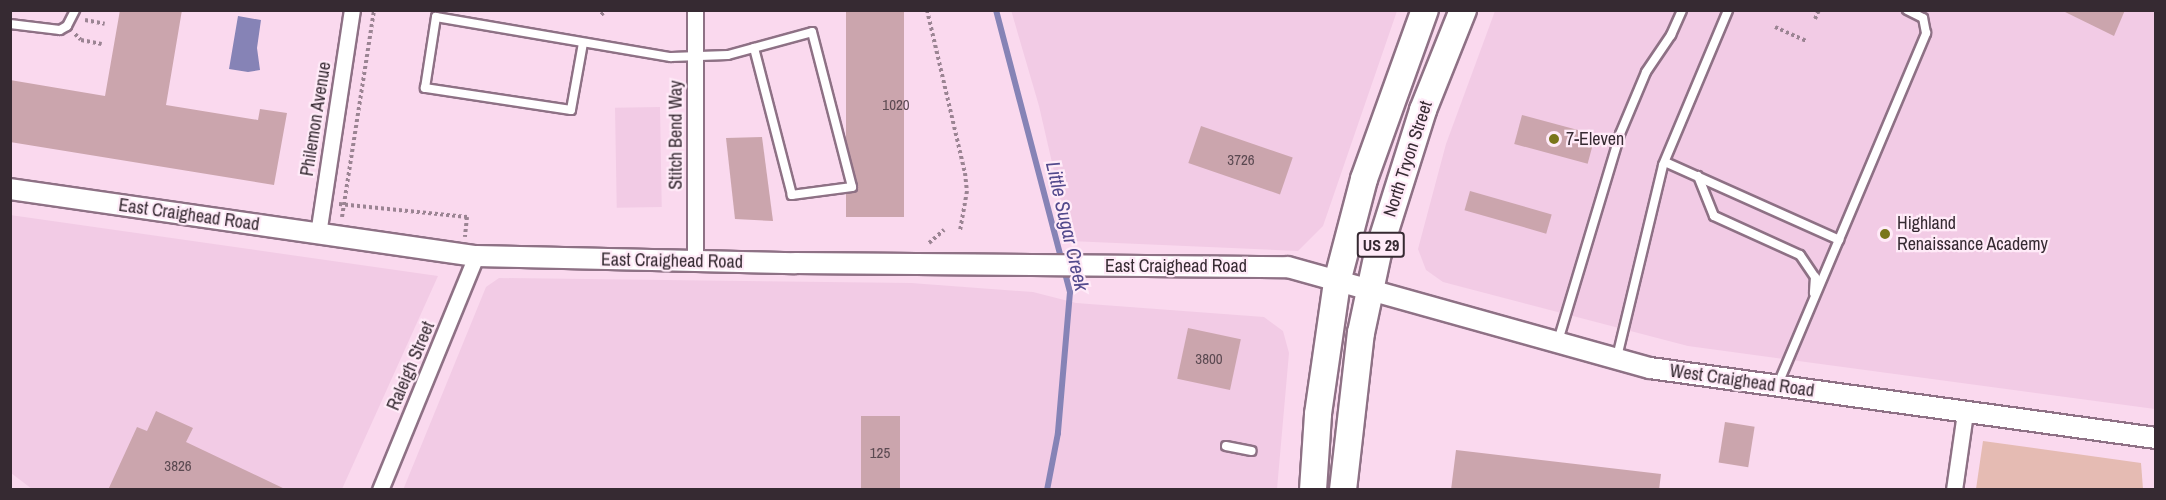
<!DOCTYPE html>
<html>
<head>
<meta charset="utf-8">
<style>
	body { margin:0 }
	#map { position:relative; width:2166px; height:500px; overflow:hidden; background:#fad9ee; font-family:"Archivo Narrow",sans-serif }
	div>[style] { position:absolute }
	.built>* { inset:0; background:#f2cbe5; transform-origin:0 0 }
	.green>* { inset:0; background:#e5bbb3 }
	.water>* { inset:0; background:#8683b6 }
	.stream>* { height:6px; margin:-3px; padding:0 3px; transform-origin:3px; border-radius:3px; background:#8683b6 }
	.building>* { inset:0; background:#cba5ad; transform-origin:0 0 }
	.path>* { height:4px; margin-top:-2px; transform-origin:0; background:repeating-linear-gradient(90deg,#9b8493 0 3px,transparent 0 6px) }
	.roads { filter:drop-shadow(2px 0 #8e7185) drop-shadow(-2px 0 #8e7185) drop-shadow(0 2px #8e7185) drop-shadow(0 -2px #8e7185) }
	.service>* { height:8px; margin:-4px; padding:0 4px; transform-origin:4px; border-radius:4px; background:#fff }
	.minor>* { height:15px; margin:-7.5px; padding:0 7.5px; transform-origin:7.5px; border-radius:7.5px; background:#fff }
	.tertiary>* { height:20px; margin:-10px; padding:0 10px; transform-origin:10px; border-radius:10px; background:#fff }
	.primary>* { height:26px; margin:-13px; padding:0 13px; transform-origin:13px; border-radius:13px; background:#fff }
	.dots>* { width:16px; height:16px; translate:-50% -50%; box-sizing:border-box; border:3px solid #ffebf8; border-radius:50% }
	span { translate:-50% -50%; white-space:nowrap; text-align:center; line-height:1.15; -webkit-text-stroke:4.5px #ffebf8; paint-order:stroke }
	.number-label { font-size:15px; color:#5b4951 }
	.number-label span { -webkit-text-stroke-width:0 }
	.shield-label span { padding:2px 4px; background:#ffebf8; border:2px solid; border-radius:4px; -webkit-text-stroke-width:0 }
	.shield-label { font-size:16px; color:#362a32; font-weight:700 }
	.street-label { font-size:18px; color:#362a32 }
	.poi-label { font-size:18px; color:#362a32 }
	.left { translate:0 -50%; text-align:left }
	.water-label { font-size:20px; color:#52498c; font-style:italic }
	.frame { position:absolute; inset:0; border:12px solid #362a32; pointer-events:none }
</style>
</head>
<body>
<div id="map">
	<div class="built">
		<i style="clip-path:polygon(1011px 10px,1397px 11px,1323px 226px,1298px 251px,1070px 241px,1039px 106px)"></i>
		<i style="clip-path:polygon(1495px 11px,2155px 11px,2155px 409px,1688px 346px,1443px 282px,1426px 270px,1418px 249px,1446px 144px)"></i>
		<i style="left:660px;top:107px;width:100px;height:45px;rotate:89deg"></i>
		<i style="clip-path:polygon(10px 215px,438px 276px,342px 489px,32px 489px,11px 473px)"></i>
		<i style="clip-path:polygon(499px 278px,911px 283px,1033px 292px,1076px 303px,1264px 317px,1283px 331px,1289px 353px,1277px 489px,403px 490px,486px 287px)"></i>
	</div>
	<div class="green">
		<i style="clip-path:polygon(1983px 441px,2141px 463px,2143px 489px,1976px 489px)"></i>
	</div>
	<div class="water">
		<i style="clip-path:polygon(238px 16px,261px 20px,257px 48px,260px 70px,248px 72px,229px 69px)"></i>
	</div>
	<div class="stream">
		<i style="left:996px;top:10px;width:292px;rotate:75.3deg"></i>
		<i style="left:1070px;top:292px;width:142px;rotate:94.9deg"></i>
		<i style="left:1058px;top:433px;width:58px;rotate:100.9deg"></i>
	</div>
	<div class="building">
		<i style="clip-path:polygon(120px 10px,182px 10px,166px 105px,258px 120px,260px 109px,287px 113px,274px 185px,10px 142px,10px 80px,105px 96px)"></i>
		<i style="left:846px;top:10px;width:58px;height:207px"></i>
		<i style="clip-path:polygon(2061px 10px,2125px 10px,2114px 36px)"></i>
		<i style="left:1522px;top:115px;width:76px;height:30px;rotate:15deg"></i>
		<i style="left:1201px;top:126px;width:97px;height:39px;rotate:19deg"></i>
		<i style="clip-path:polygon(762px 137px,773px 221px,735px 219px,726px 138px)"></i>
		<i style="left:1470px;top:191px;width:85px;height:20px;rotate:16deg"></i>
		<i style="left:1188px;top:328px;width:54px;height:52px;rotate:12deg"></i>
		<i style="clip-path:polygon(156px 411px,193px 428px,186px 442px,287px 490px,108px 490px,137px 427px,147px 431px)"></i>
		<i style="left:861px;top:416px;width:39px;height:74px"></i>
		<i style="left:1725px;top:422px;width:30px;height:41px;rotate:9deg"></i>
		<i style="clip-path:polygon(1456px 450px,1661px 474px,1659px 490px,1451px 490px)"></i>
	</div>
	<div class="path">
		<i style="left:927px;top:10px;width:167px;rotate:76.9deg"></i>
		<i style="left:965px;top:173px;width:18px;rotate:84deg"></i>
		<i style="left:967px;top:191px;width:40px;rotate:100deg"></i>
		<i style="left:601px;top:15px;width:7px;rotate:-45deg"></i>
		<i style="left:1815px;top:19px;width:10px;rotate:-66deg"></i>
		<i style="left:85px;top:20px;width:20px;rotate:11deg"></i>
		<i style="left:1775px;top:27px;width:34px;rotate:24deg"></i>
		<i style="left:75px;top:34px;width:8px;rotate:45deg"></i>
		<i style="left:81px;top:40px;width:21px;rotate:11deg"></i>
		<i style="left:339px;top:204px;width:129px;rotate:5.8deg"></i>
		<i style="left:467px;top:217px;width:20px;rotate:96deg"></i>
		<i style="left:342px;top:217px;width:209px;rotate:-81.2deg"></i>
		<i style="left:929px;top:243px;width:20px;rotate:-41deg"></i>
	</div>
	<div class="roads">
		<div class="service">
			<i style="left:10px;top:24px;width:50px;rotate:6.8deg"></i>
			<i style="left:60px;top:30px;width:8px;rotate:-30deg"></i>
			<i style="left:67px;top:26px;width:18px;rotate:-63deg"></i>
			<i style="left:583px;top:43px;width:68px;rotate:100.2deg"></i>
			<i style="left:571px;top:110px;width:148px;rotate:-171.4deg"></i>
			<i style="left:425px;top:88px;width:72px;rotate:-81.2deg"></i>
			<i style="left:436px;top:17px;width:238px;rotate:9.7deg"></i>
			<i style="left:671px;top:57px;width:57px;rotate:-2deg"></i>
			<i style="left:728px;top:55px;width:87px;rotate:-15.3deg"></i>
			<i style="left:812px;top:32px;width:160px;rotate:75.5deg"></i>
			<i style="left:852px;top:187px;width:61px;rotate:172.4deg"></i>
			<i style="left:792px;top:195px;width:152px;rotate:-104.5deg"></i>
			<i style="left:1665px;top:162px;width:191px;rotate:24.1deg"></i>
			<i style="left:1698px;top:176px;width:43px;rotate:68.2deg"></i>
			<i style="left:1714px;top:216px;width:94px;rotate:24.4deg"></i>
			<i style="left:1800px;top:255px;width:27px;rotate:56deg"></i>
			<i style="left:1815px;top:277px;width:16px;rotate:94deg"></i>
			<i style="left:1558px;top:341px;width:216px;rotate:-73.3deg"></i>
			<i style="left:1620px;top:134px;width:67px;rotate:-67.2deg"></i>
			<i style="left:1646px;top:72px;width:45px;rotate:-56deg"></i>
			<i style="left:1671px;top:35px;width:27px;rotate:-66deg"></i>
			<i style="left:1617px;top:357px;width:197px;rotate:-76.5deg"></i>
			<i style="left:1663px;top:165px;width:168px;rotate:-67.2deg"></i>
			<i style="left:1778px;top:384px;width:381px;rotate:-67.1deg"></i>
			<i style="left:1926px;top:33px;width:15px;rotate:-101deg"></i>
			<i style="left:1923px;top:18px;width:18px;rotate:-153deg"></i>
			<i style="left:1226px;top:446px;width:26px;rotate:11deg"></i>
		</div>
		<div class="minor">
			<i style="left:318px;top:234px;width:227px;rotate:-81.4deg"></i>
			<i style="left:695px;top:261px;width:251px;rotate:-90deg"></i>
			<i style="left:380px;top:490px;width:253px;rotate:-67.7deg"></i>
			<i style="left:1954px;top:490px;width:78px;rotate:-81.9deg"></i>
		</div>
		<div class="tertiary">
			<i style="left:10px;top:189px;width:471px;rotate:8.2deg"></i>
			<i style="left:476px;top:256px;width:319px;rotate:1.3deg"></i>
			<i style="left:795px;top:263px;width:493px;rotate:0.5deg"></i>
			<i style="left:1288px;top:267px;width:376px;rotate:15.6deg"></i>
			<i style="left:1650px;top:368px;width:511px;rotate:7.88deg"></i>
		</div>
		<div class="primary">
			<i style="left:1313px;top:490px;width:76px;rotate:-86.2deg"></i>
			<i style="left:1318px;top:414px;width:133px;rotate:-81.8deg"></i>
			<i style="left:1337px;top:282px;width:106px;rotate:-75.3deg"></i>
			<i style="left:1364px;top:179px;width:180px;rotate:-70.2deg"></i>
			<i style="left:1343px;top:490px;width:158px;rotate:-83.5deg"></i>
			<i style="left:1361px;top:333px;width:82px;rotate:-78deg"></i>
			<i style="left:1378px;top:253px;width:150px;rotate:-72.5deg"></i>
			<i style="left:1423px;top:110px;width:108px;rotate:-68.2deg"></i>
		</div>
	</div>
	<div class="dots">
		<i style="left:1554px;top:139px;background:#79761b"></i>
		<i style="left:1885px;top:234px;background:#79761b"></i>
	</div>
	<div class="number-label">
		<span style="left:896px;top:105px">1020</span>
		<span style="left:1241px;top:160px">3726</span>
		<span style="left:1209px;top:359px">3800</span>
		<span style="left:880px;top:453px">125</span>
		<span style="left:178px;top:466px">3826</span>
	</div>
	<div class="shield-label">
		<span style="left:1381px;top:245px">US 29</span>
	</div>
	<div class="street-label">
		<span style="left:316px;top:119px;rotate:-81deg">Philemon Avenue</span>
		<span style="left:676px;top:135px;rotate:-90deg">Stitch Bend Way</span>
		<span style="left:1408px;top:159px;rotate:-72deg">North Tryon Street</span>
		<span style="left:189px;top:215px;rotate:8deg">East Craighead Road</span>
		<span style="left:672px;top:261px;rotate:1deg">East Craighead Road</span>
		<span style="left:1176px;top:266px">East Craighead Road</span>
		<span style="left:411px;top:366px;rotate:-67deg">Raleigh Street</span>
		<span style="left:1742px;top:381px;rotate:8deg">West Craighead Road</span>
	</div>
	<div class="poi-label">
		<span class="left" style="left:1566px;top:139px">7-Eleven</span>
		<span class="left" style="left:1897px;top:234px">Highland<br>Renaissance Academy</span>
	</div>
	<div class="water-label">
		<span style="left:1068px;top:226px;rotate:77deg">Little Sugar Creek</span>
	</div>
	<div class="frame"></div>
</div>
</body>
</html>
